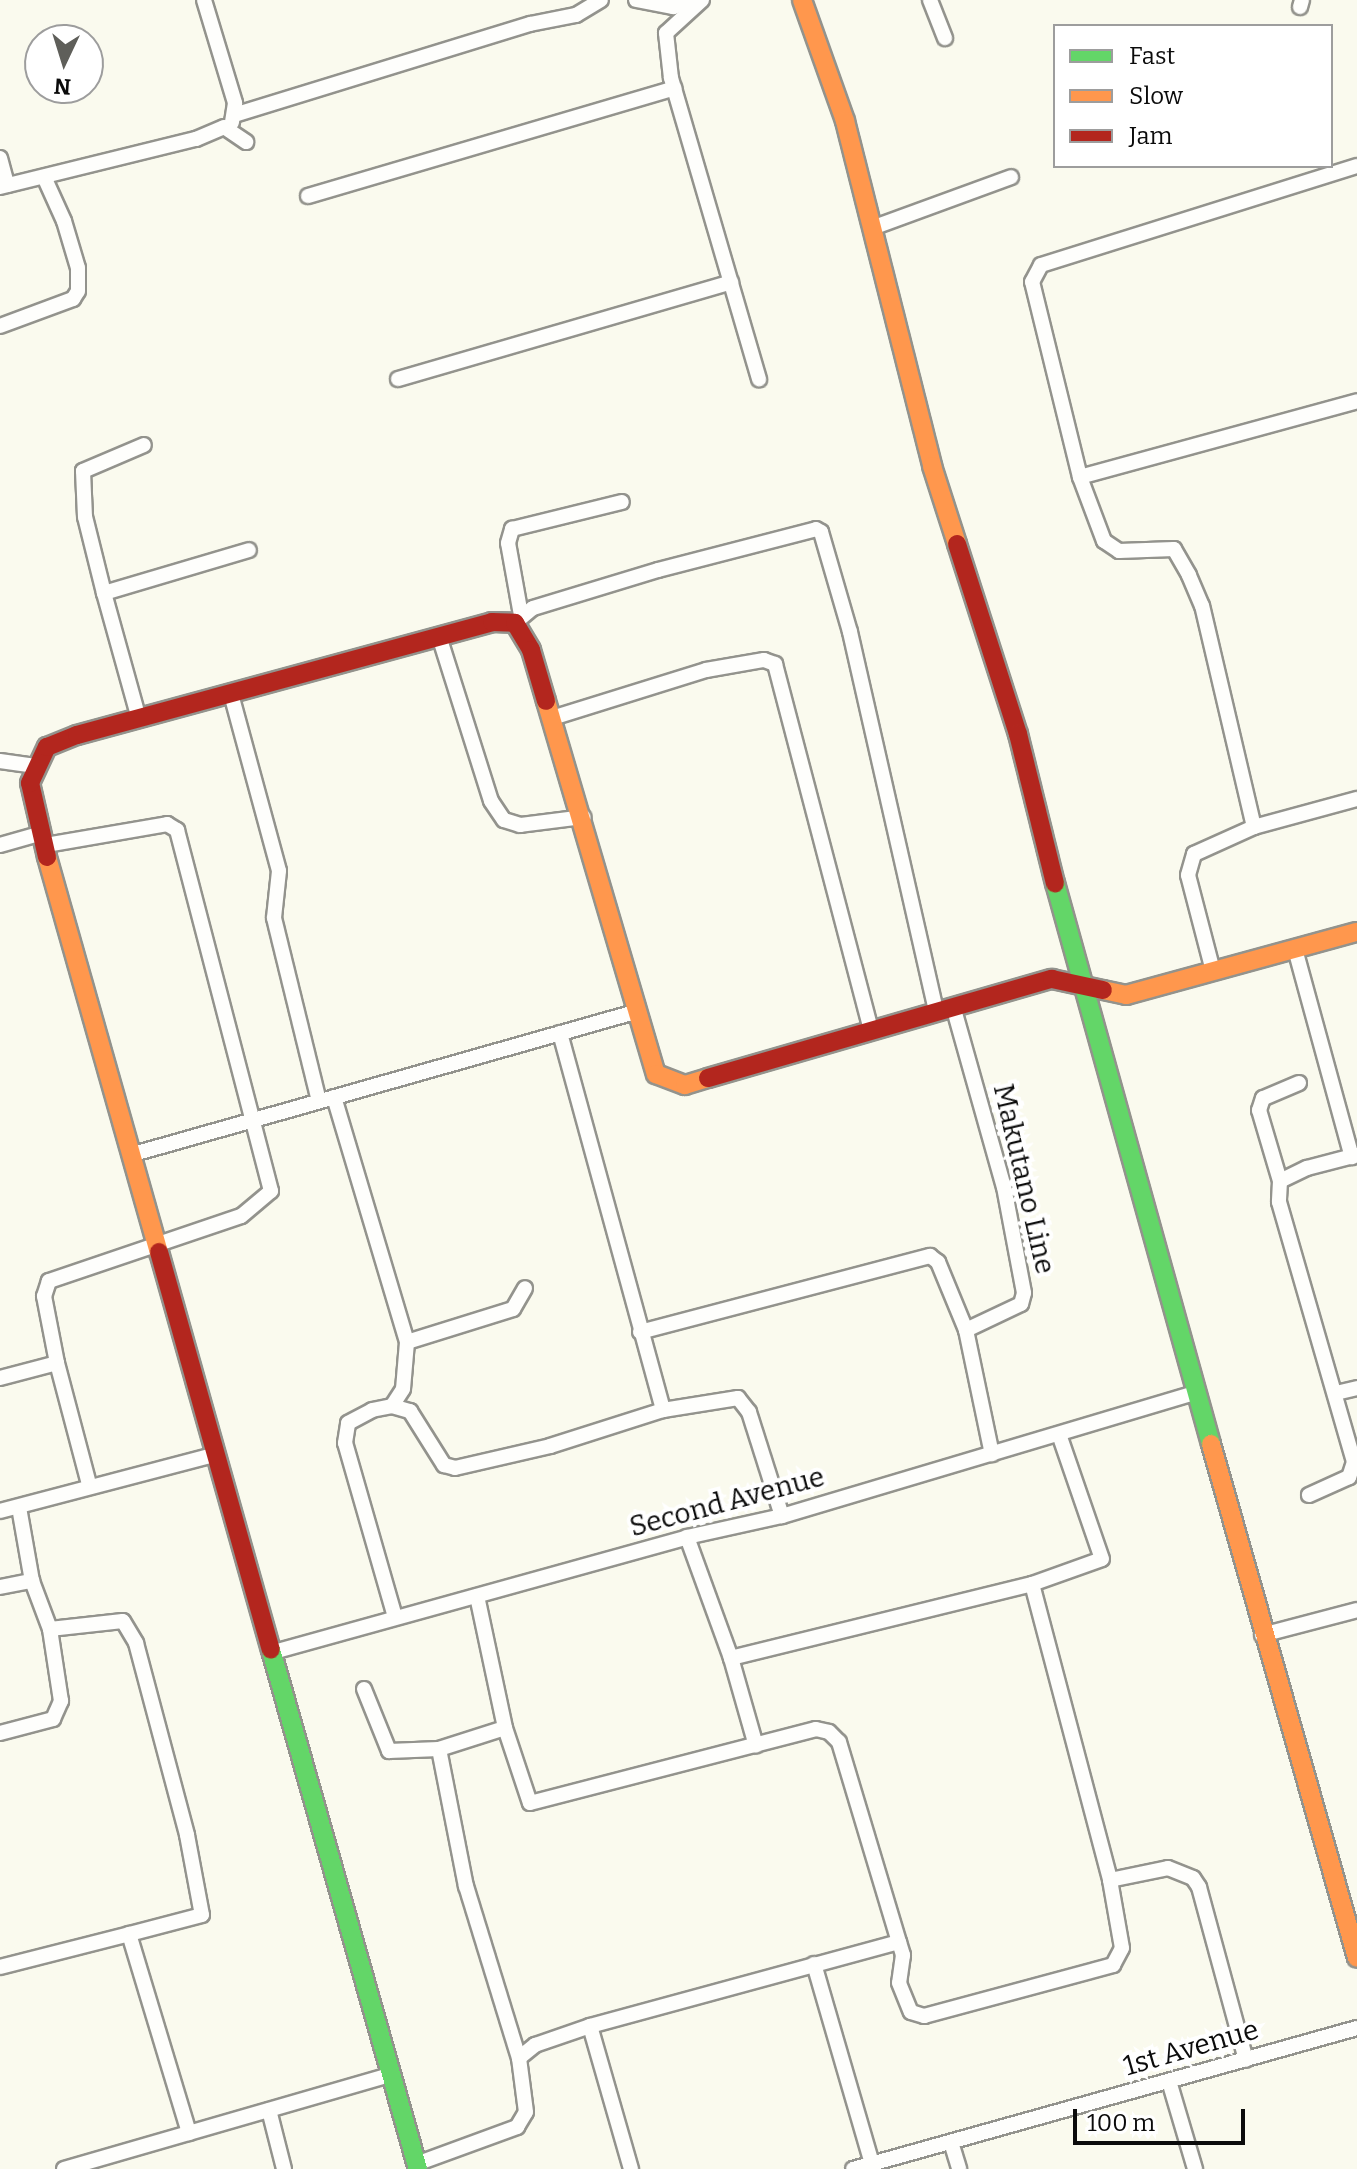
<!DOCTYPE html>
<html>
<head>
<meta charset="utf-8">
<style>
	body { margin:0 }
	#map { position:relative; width:1357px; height:2169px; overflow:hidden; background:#fafaee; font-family:Bitter,serif }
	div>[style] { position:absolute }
	.roads { filter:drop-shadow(2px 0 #93938d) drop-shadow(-2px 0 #93938d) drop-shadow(0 2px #93938d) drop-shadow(0 -2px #93938d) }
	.street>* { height:14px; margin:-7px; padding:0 7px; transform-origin:7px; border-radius:7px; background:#fefefc }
	.fast>* { height:18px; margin:-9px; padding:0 9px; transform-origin:9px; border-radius:9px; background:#63d668 }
	.slow>* { height:18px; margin:-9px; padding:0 9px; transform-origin:9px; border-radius:9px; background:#ff974d }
	.jam>* { height:18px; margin:-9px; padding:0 9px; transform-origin:9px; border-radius:9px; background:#b3261e }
	span { translate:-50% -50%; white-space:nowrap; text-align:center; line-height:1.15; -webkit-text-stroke:8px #fff; paint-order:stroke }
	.street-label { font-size:28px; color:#0b0b0b }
	.legend { position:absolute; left:1053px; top:24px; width:280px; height:144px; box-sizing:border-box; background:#fff; border:2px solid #9d9d9d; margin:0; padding:10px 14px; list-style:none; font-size:24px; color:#0b0b0b }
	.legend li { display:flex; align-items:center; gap:16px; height:40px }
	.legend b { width:40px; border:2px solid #9d9d9d }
	.north { position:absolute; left:24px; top:24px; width:80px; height:80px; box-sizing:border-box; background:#fff; border:2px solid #9d9d9d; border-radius:50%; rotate:184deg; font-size:22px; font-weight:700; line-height:32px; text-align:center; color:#0b0b0b }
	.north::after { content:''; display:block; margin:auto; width:28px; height:36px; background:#5f5f5a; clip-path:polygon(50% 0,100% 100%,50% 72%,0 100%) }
	.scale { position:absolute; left:1073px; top:2109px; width:172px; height:36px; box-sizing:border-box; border:4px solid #0b0b0b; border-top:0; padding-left:10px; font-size:24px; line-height:28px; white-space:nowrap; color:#0b0b0b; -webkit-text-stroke:6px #fff; paint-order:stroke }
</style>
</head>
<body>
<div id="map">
	<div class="roads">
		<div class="street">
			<i style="left:204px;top:0;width:108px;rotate:73.2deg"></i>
			<i style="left:235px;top:103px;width:20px;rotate:99deg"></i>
			<i style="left:636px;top:0;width:38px;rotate:11deg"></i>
			<i style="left:673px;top:7px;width:23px;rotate:-18deg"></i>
			<i style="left:702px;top:0;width:49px;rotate:137.5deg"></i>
			<i style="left:666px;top:33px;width:45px;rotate:83.7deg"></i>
			<i style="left:671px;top:78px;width:314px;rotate:73.7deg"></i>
			<i style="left:930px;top:0;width:41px;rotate:68.5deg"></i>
			<i style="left:1300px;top:7px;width:7px;rotate:-74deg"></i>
			<i style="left:234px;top:115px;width:310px;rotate:-17.1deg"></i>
			<i style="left:530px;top:24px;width:47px;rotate:-11.1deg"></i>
			<i style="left:576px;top:15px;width:29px;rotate:-31deg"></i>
			<i style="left:0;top:158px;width:28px;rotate:75deg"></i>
			<i style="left:0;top:187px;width:202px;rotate:-13.8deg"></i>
			<i style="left:196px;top:139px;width:30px;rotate:-23deg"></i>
			<i style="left:224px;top:127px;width:27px;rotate:34deg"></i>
			<i style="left:308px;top:196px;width:382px;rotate:-16.4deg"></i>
			<i style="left:872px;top:228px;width:148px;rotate:-20.1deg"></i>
			<i style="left:0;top:326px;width:78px;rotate:-20.3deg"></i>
			<i style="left:73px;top:299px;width:9px;rotate:-58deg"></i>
			<i style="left:78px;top:291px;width:23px;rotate:-90deg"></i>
			<i style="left:78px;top:268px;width:49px;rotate:-106.6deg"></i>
			<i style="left:64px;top:221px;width:46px;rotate:-114.3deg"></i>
			<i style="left:398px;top:379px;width:347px;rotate:-16.2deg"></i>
			<i style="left:1080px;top:477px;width:287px;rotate:-15.3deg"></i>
			<i style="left:104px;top:593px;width:78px;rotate:-104deg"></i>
			<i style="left:85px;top:517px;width:46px;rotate:-92.5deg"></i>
			<i style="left:83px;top:471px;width:66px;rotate:-23.1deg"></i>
			<i style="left:521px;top:615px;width:73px;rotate:-100.2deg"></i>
			<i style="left:508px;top:543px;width:15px;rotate:-74deg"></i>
			<i style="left:512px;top:529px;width:113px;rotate:-13.8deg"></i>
			<i style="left:515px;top:623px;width:23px;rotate:-40deg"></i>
			<i style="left:533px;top:608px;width:131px;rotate:-16.9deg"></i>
			<i style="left:658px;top:570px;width:163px;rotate:-14.5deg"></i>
			<i style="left:816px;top:529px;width:6px;rotate:31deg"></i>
			<i style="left:821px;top:532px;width:104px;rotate:73.8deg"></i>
			<i style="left:850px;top:632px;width:390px;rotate:77.2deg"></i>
			<i style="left:439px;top:636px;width:173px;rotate:72.5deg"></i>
			<i style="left:491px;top:801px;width:23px;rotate:56deg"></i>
			<i style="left:504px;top:820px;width:17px;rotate:17deg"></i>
			<i style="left:520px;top:825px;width:64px;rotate:-7.2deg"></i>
			<i style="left:231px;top:694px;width:183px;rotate:74.8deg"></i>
			<i style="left:279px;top:871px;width:47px;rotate:96.1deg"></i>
			<i style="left:274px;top:918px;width:188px;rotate:76.2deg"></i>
			<i style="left:552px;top:718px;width:161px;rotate:-17.3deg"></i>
			<i style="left:706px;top:670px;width:59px;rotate:-9.8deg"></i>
			<i style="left:764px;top:660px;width:12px;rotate:20deg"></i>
			<i style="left:775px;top:664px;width:378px;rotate:75.3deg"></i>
			<i style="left:139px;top:719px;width:131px;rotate:-105.5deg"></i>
			<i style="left:104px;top:593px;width:151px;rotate:-16.5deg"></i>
			<i style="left:0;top:761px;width:34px;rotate:8deg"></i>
			<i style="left:1254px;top:827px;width:227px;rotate:-103.2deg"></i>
			<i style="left:1202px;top:606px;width:34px;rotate:-113deg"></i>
			<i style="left:1189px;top:575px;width:30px;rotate:-120deg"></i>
			<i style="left:1174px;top:549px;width:55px;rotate:177.9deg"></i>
			<i style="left:1119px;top:551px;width:18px;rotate:-146deg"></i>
			<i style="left:1104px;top:541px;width:68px;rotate:-110.6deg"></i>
			<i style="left:1080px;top:477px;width:201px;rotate:-103.8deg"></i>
			<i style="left:1032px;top:282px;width:19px;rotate:-62deg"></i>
			<i style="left:1041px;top:265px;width:331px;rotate:-17.4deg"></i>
			<i style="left:0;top:845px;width:44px;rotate:-15.9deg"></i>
			<i style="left:46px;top:845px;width:123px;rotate:-9.8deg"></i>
			<i style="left:167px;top:824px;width:12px;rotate:31deg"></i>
			<i style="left:177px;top:830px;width:373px;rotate:75.4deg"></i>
			<i style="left:271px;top:1191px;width:39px;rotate:140deg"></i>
			<i style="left:241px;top:1216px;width:203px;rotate:161.3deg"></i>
			<i style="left:49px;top:1281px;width:16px;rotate:108deg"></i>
			<i style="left:44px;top:1296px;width:68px;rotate:79deg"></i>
			<i style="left:1295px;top:949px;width:216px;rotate:74.7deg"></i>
			<i style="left:1213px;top:971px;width:99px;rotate:-104.6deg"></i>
			<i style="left:1188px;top:875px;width:22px;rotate:-74deg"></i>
			<i style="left:1194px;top:854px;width:66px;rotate:-24.2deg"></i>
			<i style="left:1254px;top:827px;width:107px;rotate:-15.2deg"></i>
			<i style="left:953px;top:1006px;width:188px;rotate:74.3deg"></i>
			<i style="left:1004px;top:1187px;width:108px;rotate:79.3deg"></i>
			<i style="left:1024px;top:1293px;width:11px;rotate:105deg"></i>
			<i style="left:1021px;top:1304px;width:61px;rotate:154.7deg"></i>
			<i style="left:560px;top:1033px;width:391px;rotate:74.7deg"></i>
			<i style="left:1299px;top:1083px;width:39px;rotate:157deg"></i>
			<i style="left:1263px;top:1098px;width:13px;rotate:108deg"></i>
			<i style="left:1259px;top:1110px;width:74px;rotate:73.5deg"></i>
			<i style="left:1280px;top:1181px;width:21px;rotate:93deg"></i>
			<i style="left:1279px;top:1202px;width:271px;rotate:73.9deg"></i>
			<i style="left:1354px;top:1462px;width:16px;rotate:108deg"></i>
			<i style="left:1349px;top:1477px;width:44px;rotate:155.8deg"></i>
			<i style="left:334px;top:1097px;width:256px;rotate:73.4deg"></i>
			<i style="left:130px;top:1155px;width:525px;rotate:-15.81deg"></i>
			<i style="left:1280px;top:1181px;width:30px;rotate:-26deg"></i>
			<i style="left:1307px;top:1168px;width:52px;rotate:-14.6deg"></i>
			<i style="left:640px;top:1332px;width:300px;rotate:-14.7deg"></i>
			<i style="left:930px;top:1256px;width:10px;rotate:37deg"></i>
			<i style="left:938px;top:1262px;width:74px;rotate:67.6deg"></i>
			<i style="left:966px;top:1330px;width:127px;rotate:78.2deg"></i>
			<i style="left:0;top:1378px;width:59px;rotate:-14.7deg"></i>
			<i style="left:57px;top:1363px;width:125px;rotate:75.2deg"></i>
			<i style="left:1336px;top:1393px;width:22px;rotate:-13deg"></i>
			<i style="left:392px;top:1406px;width:20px;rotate:-57deg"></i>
			<i style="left:403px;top:1389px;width:47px;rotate:-85.1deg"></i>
			<i style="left:407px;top:1342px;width:111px;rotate:-17.3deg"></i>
			<i style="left:513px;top:1309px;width:24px;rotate:-60deg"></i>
			<i style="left:0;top:1511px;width:224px;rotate:-14.7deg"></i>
			<i style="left:687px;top:1537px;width:129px;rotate:70deg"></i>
			<i style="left:731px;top:1658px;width:310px;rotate:-13.8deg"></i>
			<i style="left:1032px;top:1584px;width:74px;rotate:-19.7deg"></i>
			<i style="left:1102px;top:1559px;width:132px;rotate:-109deg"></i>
			<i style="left:1032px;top:1584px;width:306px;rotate:75.2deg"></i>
			<i style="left:0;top:1587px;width:33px;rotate:-11deg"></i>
			<i style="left:477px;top:1596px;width:135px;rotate:78deg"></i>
			<i style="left:505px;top:1728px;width:79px;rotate:71.6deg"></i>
			<i style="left:530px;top:1803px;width:295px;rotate:-14.5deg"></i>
			<i style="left:816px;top:1729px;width:13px;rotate:13deg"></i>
			<i style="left:829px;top:1732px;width:14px;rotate:45deg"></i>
			<i style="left:839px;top:1742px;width:209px;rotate:73.3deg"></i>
			<i style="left:395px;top:1617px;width:181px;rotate:-106deg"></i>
			<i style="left:345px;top:1443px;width:20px;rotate:-81deg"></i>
			<i style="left:348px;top:1423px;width:27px;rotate:-28deg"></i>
			<i style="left:372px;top:1410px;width:20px;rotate:-11deg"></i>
			<i style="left:392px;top:1406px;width:19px;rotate:16deg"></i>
			<i style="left:410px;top:1411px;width:64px;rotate:57.8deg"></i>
			<i style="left:444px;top:1465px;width:11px;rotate:15deg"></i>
			<i style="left:455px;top:1468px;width:98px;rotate:-13deg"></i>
			<i style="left:550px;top:1446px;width:119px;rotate:-17.7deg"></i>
			<i style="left:663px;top:1410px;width:76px;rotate:-9.1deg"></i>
			<i style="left:738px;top:1398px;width:18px;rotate:52deg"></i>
			<i style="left:749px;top:1412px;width:109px;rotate:72.4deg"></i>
			<i style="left:50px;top:1629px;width:73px;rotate:-6.3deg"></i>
			<i style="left:123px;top:1621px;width:26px;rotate:59deg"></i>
			<i style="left:136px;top:1643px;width:199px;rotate:75.1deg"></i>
			<i style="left:187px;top:1835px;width:81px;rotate:79.4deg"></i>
			<i style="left:202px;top:1915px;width:75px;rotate:165.4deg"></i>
			<i style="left:1262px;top:1635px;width:98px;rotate:-14.7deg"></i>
			<i style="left:270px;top:1653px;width:433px;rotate:-15.5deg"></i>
			<i style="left:687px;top:1537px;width:97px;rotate:-12.5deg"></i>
			<i style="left:782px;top:1516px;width:430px;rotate:-16.6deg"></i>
			<i style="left:731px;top:1658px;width:91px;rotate:74.1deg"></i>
			<i style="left:364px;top:1689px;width:67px;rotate:68deg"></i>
			<i style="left:389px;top:1751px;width:50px;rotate:-2.3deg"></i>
			<i style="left:439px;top:1749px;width:69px;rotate:-17.7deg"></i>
			<i style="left:0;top:1733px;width:55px;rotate:-14.8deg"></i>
			<i style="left:53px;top:1719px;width:20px;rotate:-66deg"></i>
			<i style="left:61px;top:1701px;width:73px;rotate:-98.7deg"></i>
			<i style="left:50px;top:1629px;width:51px;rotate:-110.6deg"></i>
			<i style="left:32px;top:1581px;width:75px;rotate:-100deg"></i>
			<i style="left:439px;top:1749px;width:140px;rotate:78.9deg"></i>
			<i style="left:466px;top:1886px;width:180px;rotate:72.9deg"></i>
			<i style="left:814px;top:1964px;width:208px;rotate:73.8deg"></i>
			<i style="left:0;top:1967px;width:133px;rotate:-14.3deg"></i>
			<i style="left:129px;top:1934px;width:208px;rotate:73.2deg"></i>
			<i style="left:590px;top:2026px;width:149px;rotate:74deg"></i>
			<i style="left:1169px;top:2081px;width:92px;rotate:73.5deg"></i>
			<i style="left:269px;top:2110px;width:61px;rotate:75.7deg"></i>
			<i style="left:951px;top:2142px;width:28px;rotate:73deg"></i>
			<i style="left:416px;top:2164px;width:108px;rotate:-20.1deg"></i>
			<i style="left:517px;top:2127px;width:17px;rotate:-59deg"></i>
			<i style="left:526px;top:2112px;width:54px;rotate:-97.4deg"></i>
			<i style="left:519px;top:2058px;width:21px;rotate:-39deg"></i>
			<i style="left:535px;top:2045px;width:58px;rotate:-19.1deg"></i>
			<i style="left:590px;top:2026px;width:320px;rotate:-15.2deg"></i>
			<i style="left:899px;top:1942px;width:14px;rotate:73deg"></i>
			<i style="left:903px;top:1955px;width:28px;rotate:98deg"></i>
			<i style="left:899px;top:1983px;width:31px;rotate:68deg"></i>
			<i style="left:911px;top:2012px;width:14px;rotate:17deg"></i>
			<i style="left:924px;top:2016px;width:196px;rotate:-15.1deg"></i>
			<i style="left:1113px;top:1965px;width:19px;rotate:-62deg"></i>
			<i style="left:1122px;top:1948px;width:69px;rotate:-100deg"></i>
			<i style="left:1110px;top:1880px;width:59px;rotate:-11.7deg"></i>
			<i style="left:1168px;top:1868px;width:27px;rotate:22deg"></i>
			<i style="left:1193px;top:1878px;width:11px;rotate:56deg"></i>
			<i style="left:1199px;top:1887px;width:179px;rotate:74.8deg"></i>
			<i style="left:64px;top:2169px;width:338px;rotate:-16.1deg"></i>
			<i style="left:853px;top:2169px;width:523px;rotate:-15.63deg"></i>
		</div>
		<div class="fast">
			<i style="left:1055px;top:883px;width:582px;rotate:74.46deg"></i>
			<i style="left:271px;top:1650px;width:539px;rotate:74.19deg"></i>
		</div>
		<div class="slow">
			<i style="left:802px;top:0;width:128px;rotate:70.4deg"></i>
			<i style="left:845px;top:121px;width:356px;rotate:75.8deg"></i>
			<i style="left:932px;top:466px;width:82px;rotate:72.2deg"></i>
			<i style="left:546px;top:701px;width:389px;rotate:73.6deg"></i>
			<i style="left:656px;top:1074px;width:31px;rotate:21deg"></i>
			<i style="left:685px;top:1085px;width:24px;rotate:-17deg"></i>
			<i style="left:47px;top:857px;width:411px;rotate:74.2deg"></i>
			<i style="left:1103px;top:990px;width:24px;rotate:12deg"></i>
			<i style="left:1126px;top:995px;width:239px;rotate:-15.3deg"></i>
			<i style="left:1211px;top:1444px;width:534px;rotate:74.14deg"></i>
		</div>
		<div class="jam">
			<i style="left:957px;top:544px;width:200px;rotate:72.2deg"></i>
			<i style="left:1018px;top:734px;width:154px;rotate:76.1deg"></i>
			<i style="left:47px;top:857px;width:76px;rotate:-102.9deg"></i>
			<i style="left:30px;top:783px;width:40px;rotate:-65deg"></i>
			<i style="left:47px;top:747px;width:32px;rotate:-22deg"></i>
			<i style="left:77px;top:735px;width:430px;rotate:-15.2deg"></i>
			<i style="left:492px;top:622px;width:23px;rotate:2deg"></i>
			<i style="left:515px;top:623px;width:31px;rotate:59deg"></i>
			<i style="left:531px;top:650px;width:53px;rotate:73.6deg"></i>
			<i style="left:708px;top:1078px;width:358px;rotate:-16.1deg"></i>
			<i style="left:1052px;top:979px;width:52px;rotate:12.2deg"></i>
			<i style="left:159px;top:1252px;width:413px;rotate:74.3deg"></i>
		</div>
	</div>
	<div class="street-label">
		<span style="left:1024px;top:1179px;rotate:77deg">Makutano Line</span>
		<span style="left:727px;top:1502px;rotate:-15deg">Second Avenue</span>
		<span style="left:1191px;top:2048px;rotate:-16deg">1st Avenue</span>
	</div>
	<ul class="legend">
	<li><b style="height:10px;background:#63d668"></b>Fast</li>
	<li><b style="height:10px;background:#ff974d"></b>Slow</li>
	<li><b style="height:10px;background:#b3261e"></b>Jam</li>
	</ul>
	<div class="north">N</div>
	<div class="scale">100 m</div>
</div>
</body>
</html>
